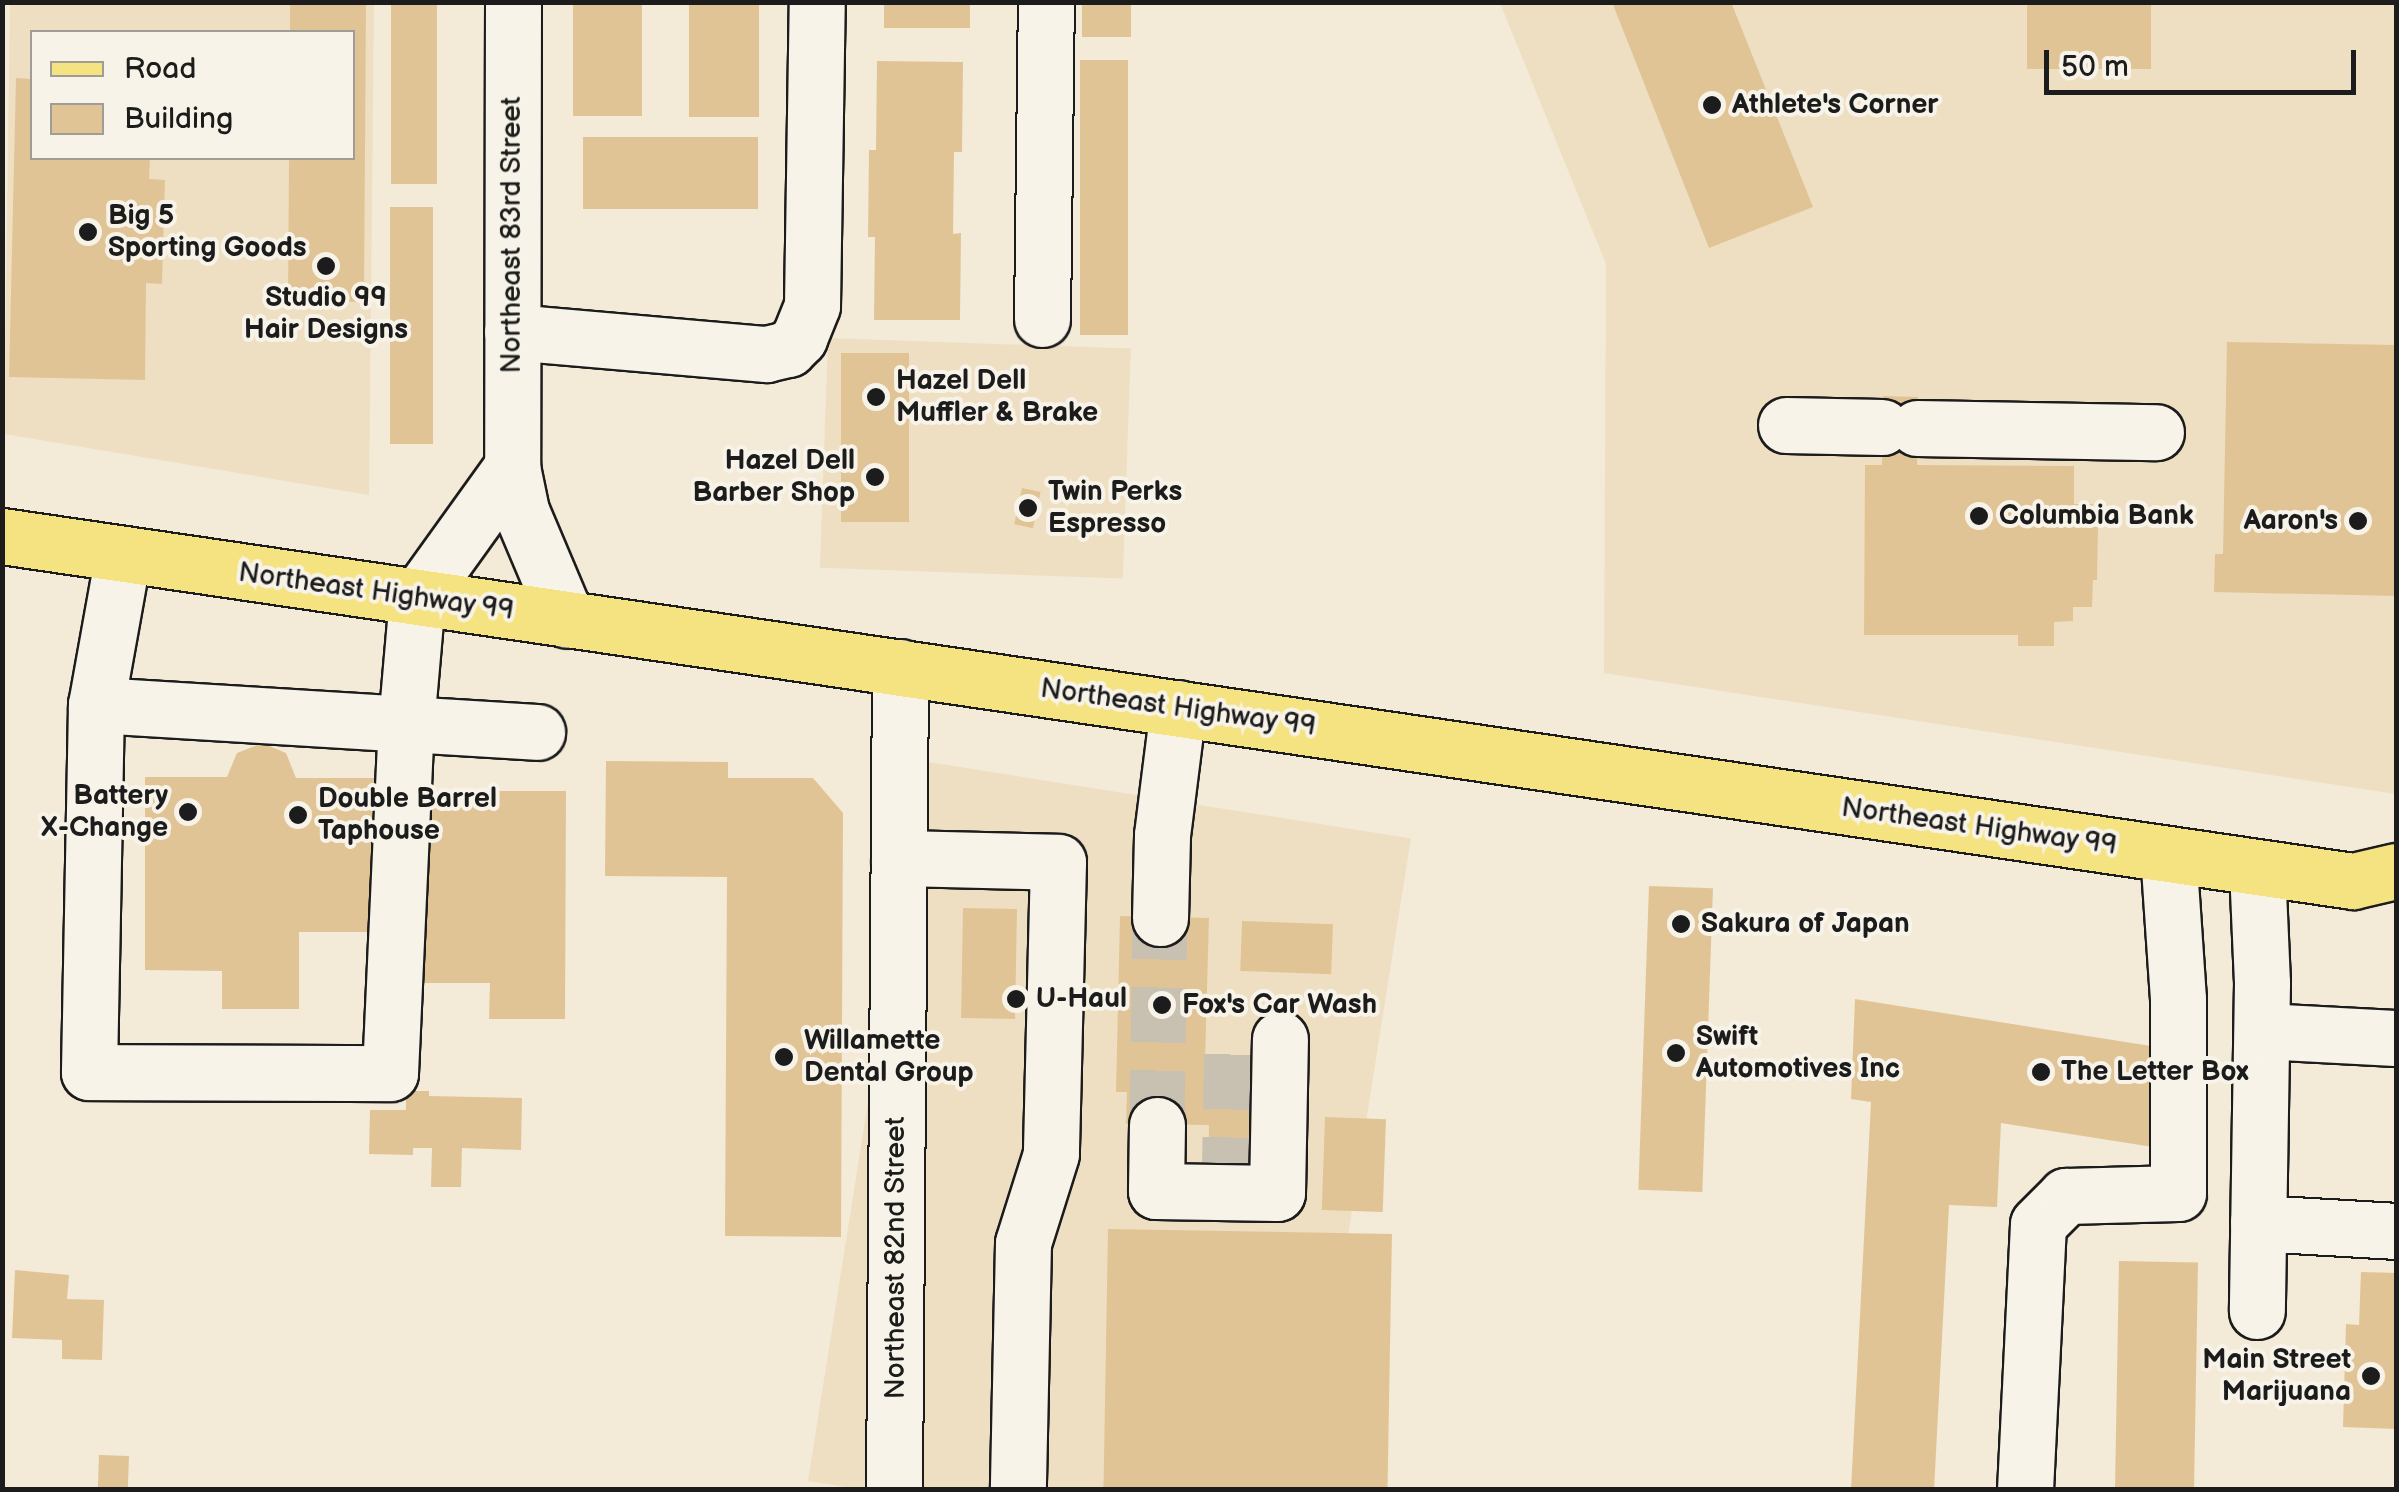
<!DOCTYPE html>
<html>
<head>
<meta charset="utf-8">
<style>
	body { margin:0 }
	#map { position:relative; width:2399px; height:1492px; overflow:hidden; background:#f3ead7; font-family:"Balsamiq Sans",sans-serif }
	div>[style] { position:absolute }
	.built>* { inset:0; background:#eedfc3; transform-origin:0 0 }
	.building>* { inset:0; background:#e1c495; transform-origin:0 0 }
	.minor-tunnel>* { height:55px; margin-top:-27.5px; transform-origin:0; background:repeating-linear-gradient(90deg,#c8c1b2 0 55px,transparent 0 83px) }
	.roads { filter:drop-shadow(2px 0 #1c1c1c) drop-shadow(-2px 0 #1c1c1c) drop-shadow(0 2px #1c1c1c) drop-shadow(0 -2px #1c1c1c) }
	.minor>* { height:55px; margin:-27.5px; padding:0 27.5px; transform-origin:27.5px; border-radius:27.5px; background:#f7f3e8 }
	.major>* { height:55px; margin:-27.5px; padding:0 27.5px; transform-origin:27.5px; border-radius:27.5px; background:#f5e382 }
	.dots>* { width:28px; height:28px; translate:-50% -50%; box-sizing:border-box; border:5px solid #f7f3e8; border-radius:50% }
	span { translate:-50% -50%; white-space:nowrap; text-align:center; line-height:1.15; -webkit-text-stroke:8px #f7f3e8; paint-order:stroke }
	.poi-label { font-size:28px; color:#1c1c1c; font-weight:700 }
	.left { translate:0 -50%; text-align:left }
	.right { translate:-100% -50%; text-align:right }
	.street-label { font-size:28px; color:#1c1c1c }
	.frame { position:absolute; inset:0; border:5px solid #1c1c1c; pointer-events:none }
	.legend { position:absolute; left:30px; top:30px; width:325px; height:130px; box-sizing:border-box; background:#f7f3e8; border:2px solid #9f9d96; margin:0; padding:12px 18px; list-style:none; font-size:30px; color:#1c1c1c }
	.legend li { display:flex; align-items:center; gap:20px; height:50px }
	.legend b { width:50px; border:2px solid #9f9d96 }
	.scale { position:absolute; left:2044px; top:50px; width:312px; height:45px; box-sizing:border-box; border:5px solid #1c1c1c; border-top:0; padding-left:12px; font-size:30px; line-height:35px; white-space:nowrap; color:#1c1c1c; -webkit-text-stroke:8px #f7f3e8; paint-order:stroke }
</style>
</head>
<body>
<div id="map">
	<div class="built">
		<i style="clip-path:polygon(evenodd,10px 3px,374px 3px,369px 495px,4px 434px,10px 3px,32px 32px,352px 32px,352px 158px,32px 158px,32px 32px)"></i>
		<i style="clip-path:polygon(1500px 3px,2396px 3px,2396px 794px,1604px 673px,1606px 264px)"></i>
		<i style="left:828px;top:338px;width:303px;height:230px;rotate:2deg"></i>
		<i style="left:922px;top:761px;width:495px;height:729px;rotate:9deg"></i>
	</div>
	<div class="building">
		<i style="clip-path:polygon(290px 2px,366px 2px,364px 302px,288px 301px,289px 158px,352px 158px,352px 32px,290px 32px)"></i>
		<i style="left:391px;top:2px;width:46px;height:182px"></i>
		<i style="left:573px;top:2px;width:69px;height:114px"></i>
		<i style="left:689px;top:2px;width:70px;height:115px"></i>
		<i style="left:884px;top:2px;width:86px;height:26px"></i>
		<i style="left:1082px;top:2px;width:49px;height:35px"></i>
		<i style="clip-path:polygon(1612px 2px,1731px 2px,1813px 207px,1709px 248px)"></i>
		<i style="left:2027px;top:2px;width:124px;height:67px"></i>
		<i style="left:1080px;top:60px;width:48px;height:275px"></i>
		<i style="clip-path:polygon(877px 61px,963px 62px,962px 152px,954px 152px,953px 234px,961px 233px,960px 320px,874px 320px,875px 237px,868px 237px,869px 150px,876px 150px)"></i>
		<i style="clip-path:polygon(16px 78px,32px 79px,32px 158px,150px 158px,149px 179px,165px 180px,162px 284px,146px 283px,145px 380px,9px 377px)"></i>
		<i style="left:583px;top:137px;width:175px;height:72px"></i>
		<i style="left:390px;top:207px;width:43px;height:237px"></i>
		<i style="clip-path:polygon(2227px 342px,2396px 345px,2396px 596px,2214px 592px,2215px 554px,2223px 554px)"></i>
		<i style="left:841px;top:353px;width:68px;height:169px"></i>
		<i style="clip-path:polygon(1883px 396px,1918px 397px,1917px 465px,2074px 466px,2074px 504px,2093px 504px,2093px 527px,2098px 527px,2097px 580px,2093px 580px,2092px 607px,2073px 607px,2073px 621px,2054px 622px,2054px 646px,2018px 646px,2018px 635px,1864px 635px,1865px 465px,1882px 465px)"></i>
		<i style="left:1022px;top:488px;width:19px;height:37px;rotate:12deg"></i>
		<i style="clip-path:polygon(262px 743px,286px 753px,296px 778px,374px 778px,373px 932px,299px 932px,299px 1009px,222px 1009px,222px 971px,145px 970px,145px 777px,227px 777px,237px 753px)"></i>
		<i style="clip-path:polygon(606px 761px,728px 762px,728px 778px,813px 778px,843px 813px,841px 1237px,725px 1236px,727px 877px,605px 876px)"></i>
		<i style="clip-path:polygon(415px 791px,566px 791px,565px 1019px,489px 1019px,490px 983px,414px 983px)"></i>
		<i style="left:1649px;top:886px;width:64px;height:304px;rotate:2deg"></i>
		<i style="left:963px;top:908px;width:54px;height:110px;rotate:1deg"></i>
		<i style="clip-path:polygon(1120px 916px,1209px 918px,1204px 1096px,1253px 1097px,1251px 1176px,1208px 1175px,1209px 1125px,1126px 1124px,1127px 1092px,1116px 1092px)"></i>
		<i style="left:1242px;top:921px;width:91px;height:50px;rotate:2deg"></i>
		<i style="clip-path:polygon(1855px 999px,2157px 1047px,2153px 1147px,2001px 1123px,1997px 1207px,1949px 1205px,1934px 1490px,1851px 1490px,1871px 1102px,1851px 1099px)"></i>
		<i style="clip-path:polygon(406px 1091px,429px 1091px,429px 1096px,522px 1098px,521px 1150px,462px 1148px,461px 1187px,431px 1187px,432px 1148px,413px 1148px,413px 1155px,369px 1154px,370px 1110px,406px 1110px)"></i>
		<i style="left:1325px;top:1117px;width:61px;height:93px;rotate:2deg"></i>
		<i style="left:1108px;top:1229px;width:284px;height:261px;rotate:1deg"></i>
		<i style="left:2119px;top:1261px;width:79px;height:229px;rotate:1deg"></i>
		<i style="clip-path:polygon(15px 1270px,69px 1275px,67px 1299px,104px 1300px,102px 1360px,62px 1359px,62px 1340px,12px 1338px)"></i>
		<i style="clip-path:polygon(2361px 1272px,2396px 1273px,2396px 1429px,2343px 1427px,2346px 1324px,2359px 1325px)"></i>
		<i style="left:99px;top:1455px;width:30px;height:35px;rotate:2deg"></i>
	</div>
	<div class="minor-tunnel">
		<i style="left:1157px;top:1125px;width:207px;rotate:-89.2deg"></i>
		<i style="left:1229px;top:1192px;width:153px;rotate:-88.9deg"></i>
	</div>
	<div class="roads">
		<div class="minor">
			<i style="left:513px;top:2px;width:465px;rotate:90.1deg"></i>
			<i style="left:512px;top:467px;width:45px;rotate:78.4deg"></i>
			<i style="left:521px;top:511px;width:118px;rotate:67.1deg"></i>
			<i style="left:1042px;top:319px;width:317px;rotate:-89.3deg"></i>
			<i style="left:512px;top:332px;width:255px;rotate:5deg"></i>
			<i style="left:766px;top:354px;width:23px;rotate:-13deg"></i>
			<i style="left:788px;top:349px;width:16px;rotate:-45deg"></i>
			<i style="left:799px;top:338px;width:35px;rotate:-68deg"></i>
			<i style="left:812px;top:305px;width:303px;rotate:-89.1deg"></i>
			<i style="left:1786px;top:425px;width:96px;rotate:1.2deg"></i>
			<i style="left:1917px;top:428px;width:239px;rotate:1deg"></i>
			<i style="left:123px;top:555px;width:152px;rotate:100.2deg"></i>
			<i style="left:96px;top:705px;width:367px;rotate:91.1deg"></i>
			<i style="left:89px;top:1072px;width:301px;rotate:0.2deg"></i>
			<i style="left:390px;top:1073px;width:349px;rotate:-87.4deg"></i>
			<i style="left:406px;top:724px;width:125px;rotate:-85deg"></i>
			<i style="left:417px;top:599px;width:163px;rotate:-54.3deg"></i>
			<i style="left:96px;top:705px;width:442px;rotate:3.5deg"></i>
			<i style="left:899px;top:858px;width:159px;rotate:1.4deg"></i>
			<i style="left:1058px;top:862px;width:292px;rotate:91.4deg"></i>
			<i style="left:1051px;top:1154px;width:93px;rotate:107.5deg"></i>
			<i style="left:1023px;top:1243px;width:247px;rotate:91.2deg"></i>
			<i style="left:2257px;top:868px;width:115px;rotate:87.5deg"></i>
			<i style="left:2262px;top:983px;width:328px;rotate:90.9deg"></i>
			<i style="left:1160px;top:918px;width:83px;rotate:-88.6deg"></i>
			<i style="left:1162px;top:835px;width:128px;rotate:-82.8deg"></i>
			<i style="left:2262px;top:1031px;width:134px;rotate:3deg"></i>
			<i style="left:1157px;top:1125px;width:66px;rotate:90.9deg"></i>
			<i style="left:1156px;top:1191px;width:121px;rotate:0.9deg"></i>
			<i style="left:1277px;top:1193px;width:154px;rotate:-88.9deg"></i>
			<i style="left:2258px;top:1223px;width:138px;rotate:3.3deg"></i>
			<i style="left:894px;top:1490px;width:823px;rotate:-89.58deg"></i>
			<i style="left:2025px;top:1490px;width:266px;rotate:-87.2deg"></i>
			<i style="left:2038px;top:1224px;width:40px;rotate:-45deg"></i>
			<i style="left:2066px;top:1196px;width:112px;rotate:-1.5deg"></i>
			<i style="left:2178px;top:1193px;width:194px;rotate:-90deg"></i>
			<i style="left:2178px;top:999px;width:145px;rotate:-93.9deg"></i>
		</div>
		<div class="major">
			<i style="left:2px;top:536px;width:2376px;rotate:8.35deg"></i>
			<i style="left:2353px;top:881px;width:44px;rotate:-13.1deg"></i>
		</div>
	</div>
	<div class="dots">
		<i style="left:1712px;top:105px;background:#1c1c1c"></i>
		<i style="left:88px;top:232px;background:#1c1c1c"></i>
		<i style="left:326px;top:266px;background:#1c1c1c"></i>
		<i style="left:876px;top:397px;background:#1c1c1c"></i>
		<i style="left:875px;top:477px;background:#1c1c1c"></i>
		<i style="left:1028px;top:508px;background:#1c1c1c"></i>
		<i style="left:1979px;top:516px;background:#1c1c1c"></i>
		<i style="left:2358px;top:521px;background:#1c1c1c"></i>
		<i style="left:188px;top:812px;background:#1c1c1c"></i>
		<i style="left:298px;top:815px;background:#1c1c1c"></i>
		<i style="left:1681px;top:924px;background:#1c1c1c"></i>
		<i style="left:1016px;top:999px;background:#1c1c1c"></i>
		<i style="left:1162px;top:1005px;background:#1c1c1c"></i>
		<i style="left:1676px;top:1053px;background:#1c1c1c"></i>
		<i style="left:784px;top:1057px;background:#1c1c1c"></i>
		<i style="left:2041px;top:1072px;background:#1c1c1c"></i>
		<i style="left:2371px;top:1376px;background:#1c1c1c"></i>
	</div>
	<div class="poi-label">
		<span class="left" style="left:1732px;top:105px">Athlete's Corner</span>
		<span class="left" style="left:108px;top:232px">Big 5<br>Sporting Goods</span>
		<span style="left:326px;top:314px">Studio 99<br>Hair Designs</span>
		<span class="left" style="left:896px;top:397px">Hazel Dell<br>Muffler &amp; Brake</span>
		<span class="right" style="left:855px;top:477px">Hazel Dell<br>Barber Shop</span>
		<span class="left" style="left:1048px;top:508px">Twin Perks<br>Espresso</span>
		<span class="left" style="left:1999px;top:516px">Columbia Bank</span>
		<span class="right" style="left:2338px;top:521px">Aaron's</span>
		<span class="right" style="left:168px;top:812px">Battery<br>X-Change</span>
		<span class="left" style="left:318px;top:815px">Double Barrel<br>Taphouse</span>
		<span class="left" style="left:1701px;top:924px">Sakura of Japan</span>
		<span class="left" style="left:1036px;top:999px">U-Haul</span>
		<span class="left" style="left:1182px;top:1005px">Fox's Car Wash</span>
		<span class="left" style="left:1696px;top:1053px">Swift<br>Automotives Inc</span>
		<span class="left" style="left:804px;top:1057px">Willamette<br>Dental Group</span>
		<span class="left" style="left:2061px;top:1072px">The Letter Box</span>
		<span class="right" style="left:2351px;top:1376px">Main Street<br>Marijuana</span>
	</div>
	<div class="street-label">
		<span style="left:512px;top:235px;rotate:-90deg">Northeast 83rd Street</span>
		<span style="left:376px;top:592px;rotate:8deg">Northeast Highway 99</span>
		<span style="left:1178px;top:708px;rotate:8deg">Northeast Highway 99</span>
		<span style="left:1979px;top:827px;rotate:8deg">Northeast Highway 99</span>
		<span style="left:896px;top:1258px;rotate:-90deg">Northeast 82nd Street</span>
	</div>
	<div class="frame"></div>
	<ul class="legend">
	<li><b style="height:12px;background:#f5e382"></b>Road</li>
	<li><b style="height:28px;background:#e1c495"></b>Building</li>
	</ul>
	<div class="scale">50 m</div>
</div>
</body>
</html>
